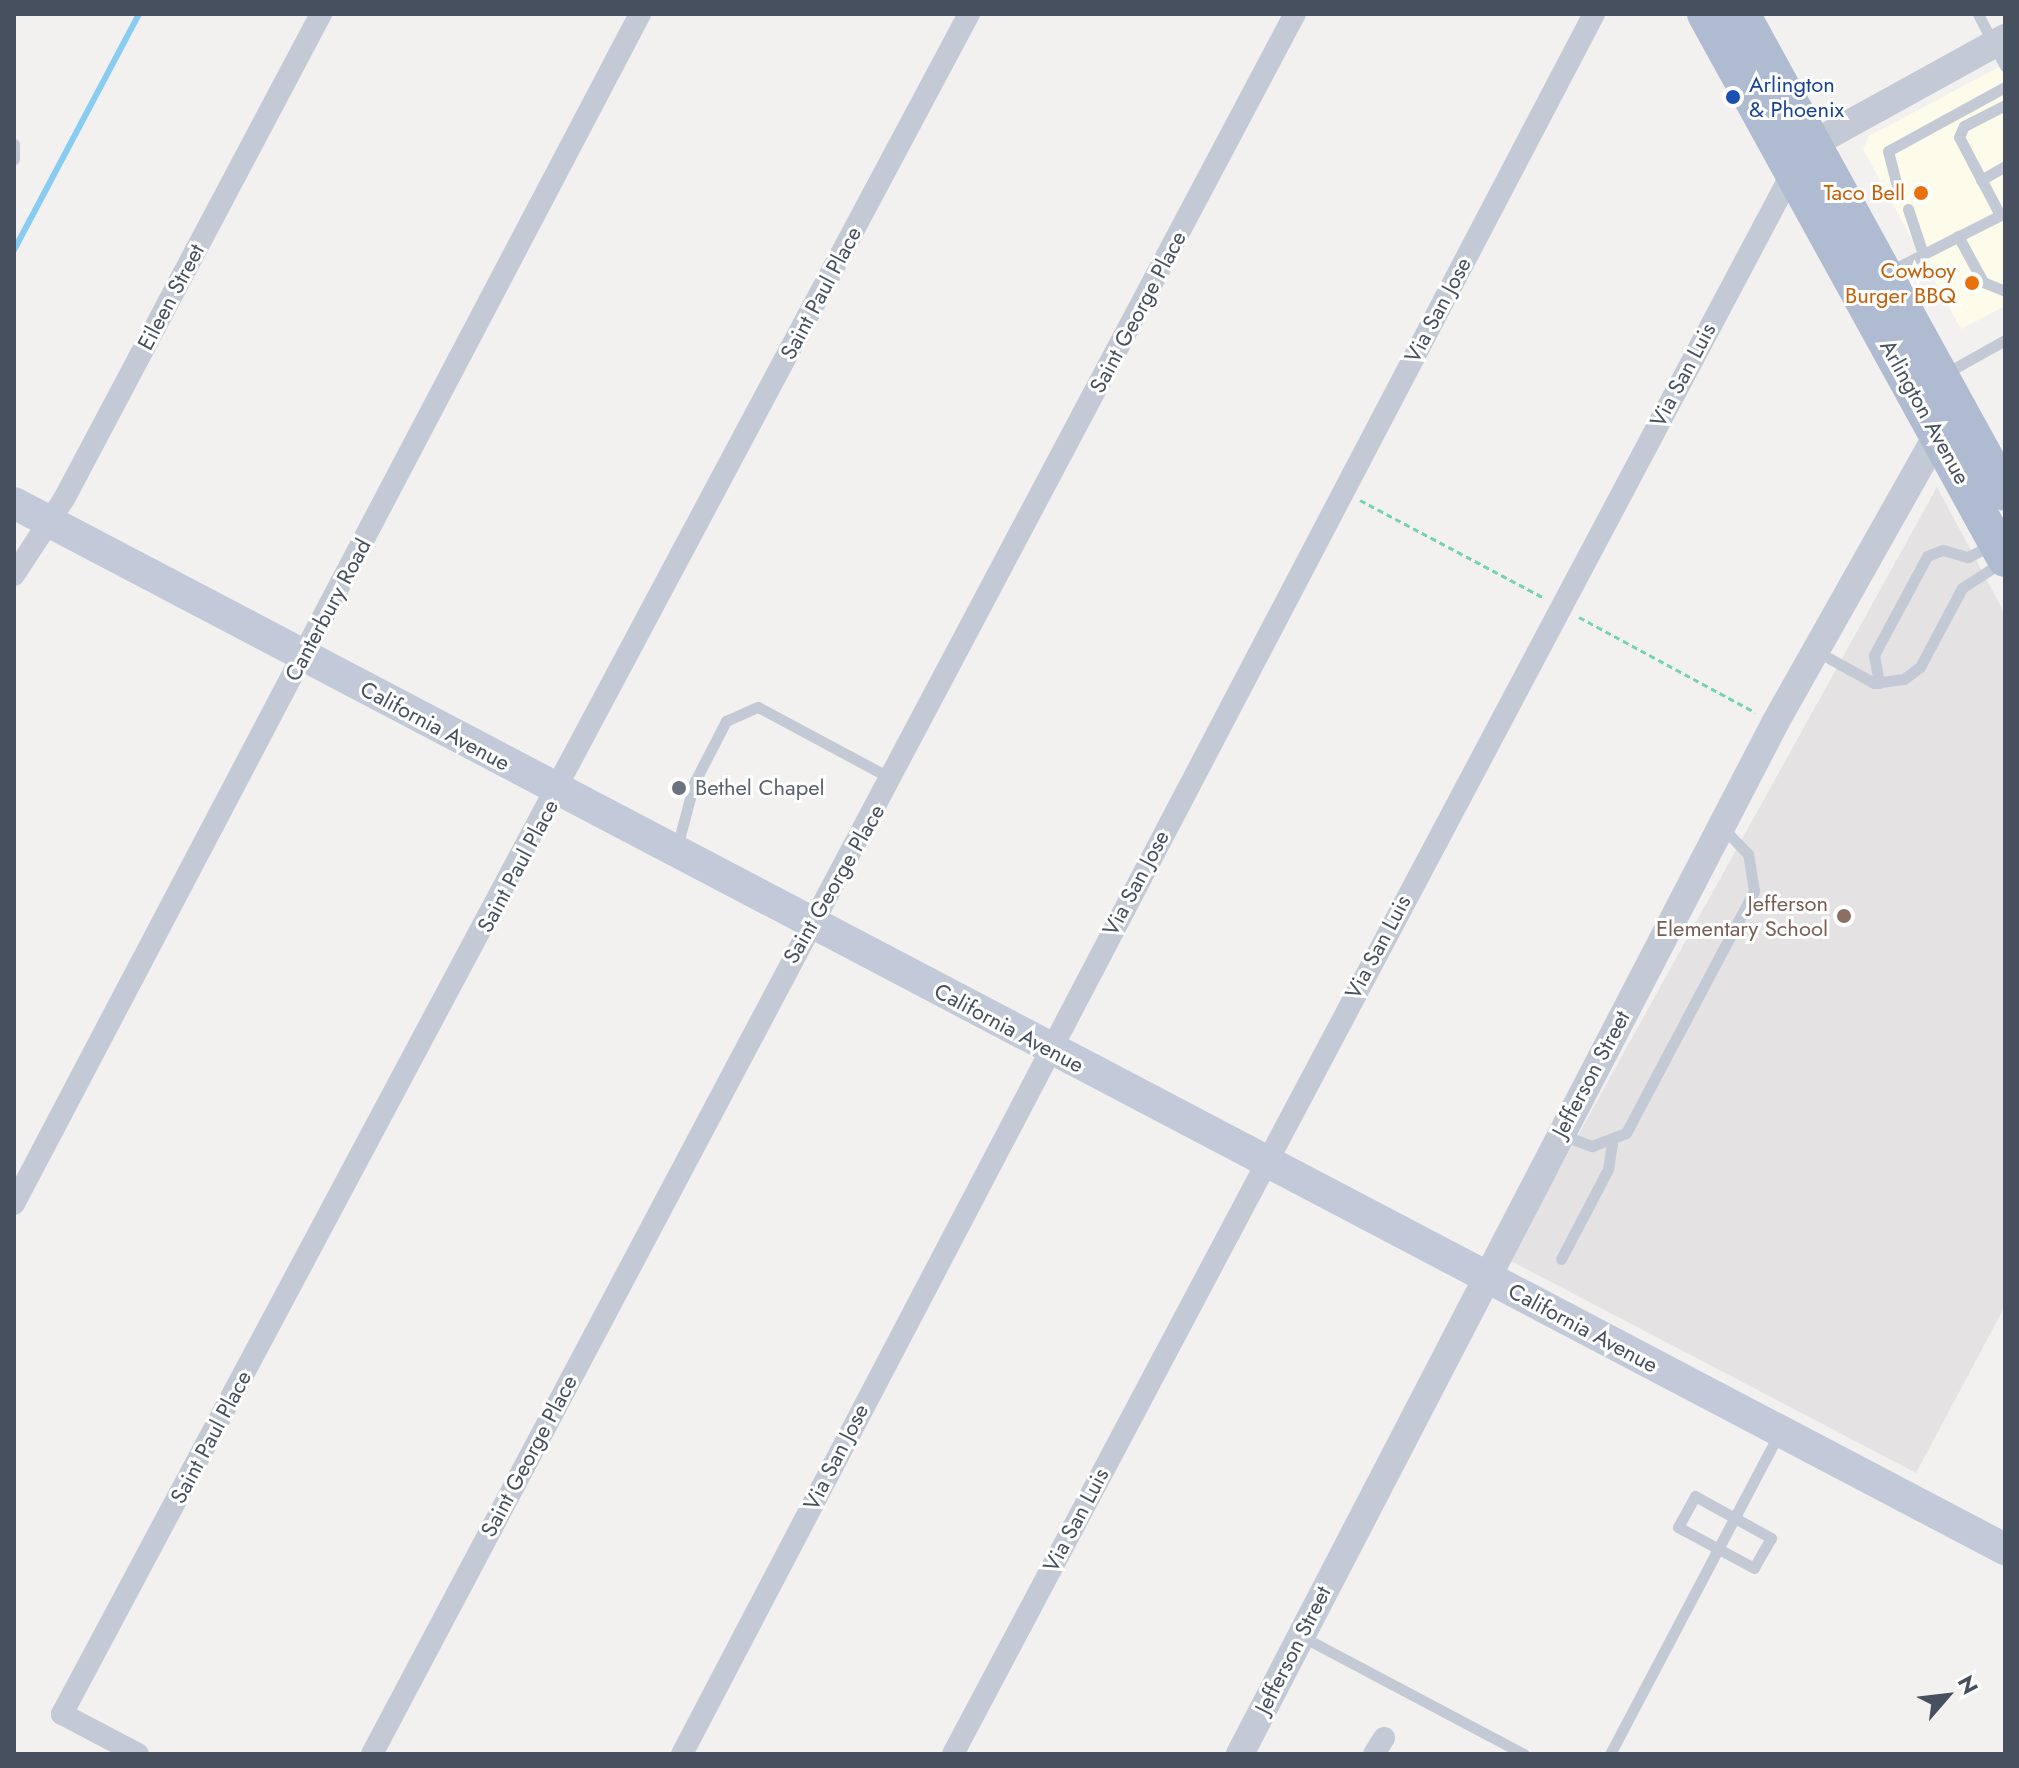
<!DOCTYPE html>
<html>
<head>
<meta charset="utf-8">
<style>
	body { margin:0 }
	#map { position:relative; width:2019px; height:1768px; overflow:hidden; background:#f3f1f0; font-family:Jost,sans-serif }
	div>[style] { position:absolute }
	.commercial>* { inset:0; background:#fdfbea }
	.education>* { inset:0; background:#e4e2e2 }
	.stream>* { height:6px; margin:-3px; padding:0 3px; transform-origin:3px; border-radius:3px; background:#88ccf2 }
	.path>* { height:3px; margin-top:-1.5px; transform-origin:0; background:repeating-linear-gradient(90deg,#73d3b2 0 6px,transparent 0 10px) }
	.service>* { height:11px; margin:-5.5px; padding:0 5.5px; transform-origin:5.5px; border-radius:5.5px; background:#c3cad6 }
	.minor>* { height:22px; margin:-11px; padding:0 11px; transform-origin:11px; border-radius:11px; background:#c3cad6 }
	.tertiary>* { height:28px; margin:-14px; padding:0 14px; transform-origin:14px; border-radius:14px; background:#c3cad6 }
	.secondary>* { height:32px; margin:-16px; padding:0 16px; transform-origin:16px; border-radius:16px; background:#c2cada }
	.primary>* { height:36px; margin:-18px; padding:0 18px; transform-origin:18px; border-radius:18px; background:#afbbd1 }
	.dots>* { width:22px; height:22px; translate:-50% -50%; box-sizing:border-box; border:4px solid #fff; border-radius:50% }
	span { translate:-50% -50%; white-space:nowrap; text-align:center; line-height:1.15; -webkit-text-stroke:6px #fff; paint-order:stroke }
	.transit-label { font-size:22px; color:#164399 }
	.left { translate:0 -50%; text-align:left }
	.food-label { font-size:22px; color:#c56008 }
	.right { translate:-100% -50%; text-align:right }
	.street-label { font-size:22px; color:#47505f }
	.worship-label { font-size:22px; color:#5b616d }
	.education-label { font-size:22px; color:#785e54 }
	.frame { position:absolute; inset:0; border:16px solid #47505f; pointer-events:none }
	.north { position:absolute; left:1907px; top:1656px; width:80px; height:80px; -webkit-text-stroke:6px #fff; paint-order:stroke; rotate:62deg; font-size:22px; font-weight:700; line-height:32px; text-align:center; color:#47505f }
	.north::after { content:''; display:block; margin:auto; width:28px; height:36px; background:#47505f; clip-path:polygon(50% 0,100% 100%,50% 72%,0 100%) }
</style>
</head>
<body>
<div id="map">
	<div class="commercial">
		<i style="clip-path:polygon(2005px 64px,2005px 306px,1961px 329px,1863px 149px,1869px 136px)"></i>
	</div>
	<div class="education">
		<i style="clip-path:polygon(1937px 487px,2005px 614px,2005px 1306px,1916px 1473px,1509px 1260px)"></i>
	</div>
	<div class="stream">
		<i style="left:14px;top:250px;width:267px;rotate:-62.1deg"></i>
	</div>
	<div class="path">
		<i style="left:1360px;top:500px;width:208px;rotate:28deg"></i>
		<i style="left:1579px;top:617px;width:200px;rotate:28.4deg"></i>
	</div>
	<div class="service">
		<i style="left:1978px;top:14px;width:59px;rotate:62.6deg"></i>
		<i style="left:14px;top:144px;width:15px;rotate:90deg"></i>
		<i style="left:1981px;top:180px;width:28px;rotate:-30deg"></i>
		<i style="left:1898px;top:190px;width:40px;rotate:-104.4deg"></i>
		<i style="left:1888px;top:151px;width:133px;rotate:-28.7deg"></i>
		<i style="left:1908px;top:209px;width:47px;rotate:71.6deg"></i>
		<i style="left:2000px;top:215px;width:88px;rotate:-117.7deg"></i>
		<i style="left:1959px;top:137px;width:12px;rotate:-66deg"></i>
		<i style="left:1964px;top:126px;width:46px;rotate:-27.1deg"></i>
		<i style="left:1958px;top:236px;width:52px;rotate:61.5deg"></i>
		<i style="left:1983px;top:282px;width:24px;rotate:22deg"></i>
		<i style="left:1888px;top:272px;width:131px;rotate:-26.8deg"></i>
		<i style="left:1946px;top:373px;width:68px;rotate:-29.2deg"></i>
		<i style="left:1816px;top:651px;width:66px;rotate:28.9deg"></i>
		<i style="left:1874px;top:683px;width:30px;rotate:-8deg"></i>
		<i style="left:1904px;top:679px;width:20px;rotate:-37deg"></i>
		<i style="left:1920px;top:667px;width:89px;rotate:-62deg"></i>
		<i style="left:1962px;top:588px;width:48px;rotate:-33deg"></i>
		<i style="left:1879px;top:683px;width:28px;rotate:-100deg"></i>
		<i style="left:1874px;top:655px;width:112px;rotate:-61.8deg"></i>
		<i style="left:1927px;top:556px;width:17px;rotate:-21deg"></i>
		<i style="left:1943px;top:550px;width:26px;rotate:16deg"></i>
		<i style="left:1968px;top:557px;width:28px;rotate:-27deg"></i>
		<i style="left:677px;top:847px;width:66px;rotate:-75.1deg"></i>
		<i style="left:694px;top:783px;width:70px;rotate:-62.7deg"></i>
		<i style="left:726px;top:721px;width:35px;rotate:-24deg"></i>
		<i style="left:758px;top:707px;width:152px;rotate:28.2deg"></i>
		<i style="left:1564px;top:1136px;width:30px;rotate:20deg"></i>
		<i style="left:1592px;top:1146px;width:36px;rotate:-21deg"></i>
		<i style="left:1626px;top:1133px;width:274px;rotate:-62.1deg"></i>
		<i style="left:1754px;top:891px;width:37px;rotate:-99deg"></i>
		<i style="left:1748px;top:854px;width:39px;rotate:-134deg"></i>
		<i style="left:1561px;top:1259px;width:102px;rotate:-62.4deg"></i>
		<i style="left:1608px;top:1169px;width:26px;rotate:-81deg"></i>
		<i style="left:1695px;top:1496px;width:87px;rotate:28.9deg"></i>
		<i style="left:1771px;top:1538px;width:34px;rotate:120deg"></i>
		<i style="left:1754px;top:1568px;width:86px;rotate:-151.7deg"></i>
		<i style="left:1678px;top:1527px;width:35px;rotate:-61deg"></i>
		<i style="left:1301px;top:1636px;width:252px;rotate:27.9deg"></i>
		<i style="left:1610px;top:1754px;width:364px;rotate:-62.2deg"></i>
	</div>
	<div class="minor">
		<i style="left:14px;top:575px;width:91px;rotate:-56.7deg"></i>
		<i style="left:64px;top:499px;width:549px;rotate:-62.08deg"></i>
		<i style="left:14px;top:1204px;width:1345px;rotate:-62.25deg"></i>
		<i style="left:138px;top:1754px;width:86px;rotate:-152.2deg"></i>
		<i style="left:62px;top:1714px;width:1927px;rotate:-61.92deg"></i>
		<i style="left:372px;top:1754px;width:1970px;rotate:-62.06deg"></i>
		<i style="left:682px;top:1754px;width:1965px;rotate:-62.34deg"></i>
		<i style="left:953px;top:1754px;width:1799px;rotate:-62.05deg"></i>
		<i style="left:1374px;top:1754px;width:19px;rotate:-58deg"></i>
	</div>
	<div class="tertiary">
		<i style="left:1811px;top:145px;width:222px;rotate:-28.9deg"></i>
		<i style="left:1240px;top:1754px;width:1162px;rotate:-62.57deg"></i>
		<i style="left:1775px;top:723px;width:348px;rotate:-60.6deg"></i>
	</div>
	<div class="secondary">
		<i style="left:14px;top:503px;width:2249px;rotate:27.72deg"></i>
	</div>
	<div class="primary">
		<i style="left:1705px;top:14px;width:622px;rotate:61.17deg"></i>
		<i style="left:1742px;top:14px;width:546px;rotate:61.23deg"></i>
	</div>
	<div class="dots">
		<i style="left:1733px;top:97px;background:#1a4fb4"></i>
		<i style="left:1921px;top:193px;background:#e8710a"></i>
		<i style="left:1972px;top:283px;background:#e8710a"></i>
		<i style="left:679px;top:788px;background:#6b7280"></i>
		<i style="left:1844px;top:916px;background:#8d6e63"></i>
	</div>
	<div class="transit-label">
		<span class="left" style="left:1749px;top:97px">Arlington<br>&amp; Phoenix</span>
	</div>
	<div class="food-label">
		<span class="right" style="left:1905px;top:193px">Taco Bell</span>
		<span class="right" style="left:1956px;top:283px">Cowboy<br>Burger BBQ</span>
	</div>
	<div class="street-label">
		<span style="left:821px;top:293px;rotate:-62deg">Saint Paul Place</span>
		<span style="left:171px;top:297px;rotate:-62deg">Eileen Street</span>
		<span style="left:1438px;top:310px;rotate:-62deg">Via San Jose</span>
		<span style="left:1138px;top:312px;rotate:-62deg">Saint George Place</span>
		<span style="left:1683px;top:375px;rotate:-62deg">Via San Luis</span>
		<span style="left:1925px;top:412px;rotate:61deg">Arlington Avenue</span>
		<span style="left:328px;top:610px;rotate:-62deg">Canterbury Road</span>
		<span style="left:435px;top:726px;rotate:28deg">California Avenue</span>
		<span style="left:518px;top:866px;rotate:-62deg">Saint Paul Place</span>
		<span style="left:1136px;top:883px;rotate:-62deg">Via San Jose</span>
		<span style="left:834px;top:884px;rotate:-60deg">Saint George Place</span>
		<span style="left:1378px;top:947px;rotate:-62deg">Via San Luis</span>
		<span style="left:1009px;top:1028px;rotate:28deg">California Avenue</span>
		<span style="left:1591px;top:1074px;rotate:-62deg">Jefferson Street</span>
		<span style="left:1583px;top:1328px;rotate:28deg">California Avenue</span>
		<span style="left:211px;top:1437px;rotate:-62deg">Saint Paul Place</span>
		<span style="left:529px;top:1456px;rotate:-62deg">Saint George Place</span>
		<span style="left:836px;top:1457px;rotate:-63deg">Via San Jose</span>
		<span style="left:1076px;top:1520px;rotate:-62deg">Via San Luis</span>
		<span style="left:1293px;top:1650px;rotate:-63deg">Jefferson Street</span>
	</div>
	<div class="worship-label">
		<span class="left" style="left:695px;top:788px">Bethel Chapel</span>
	</div>
	<div class="education-label">
		<span class="right" style="left:1828px;top:916px">Jefferson<br>Elementary School</span>
	</div>
	<div class="frame"></div>
	<div class="north">N</div>
</div>
</body>
</html>
